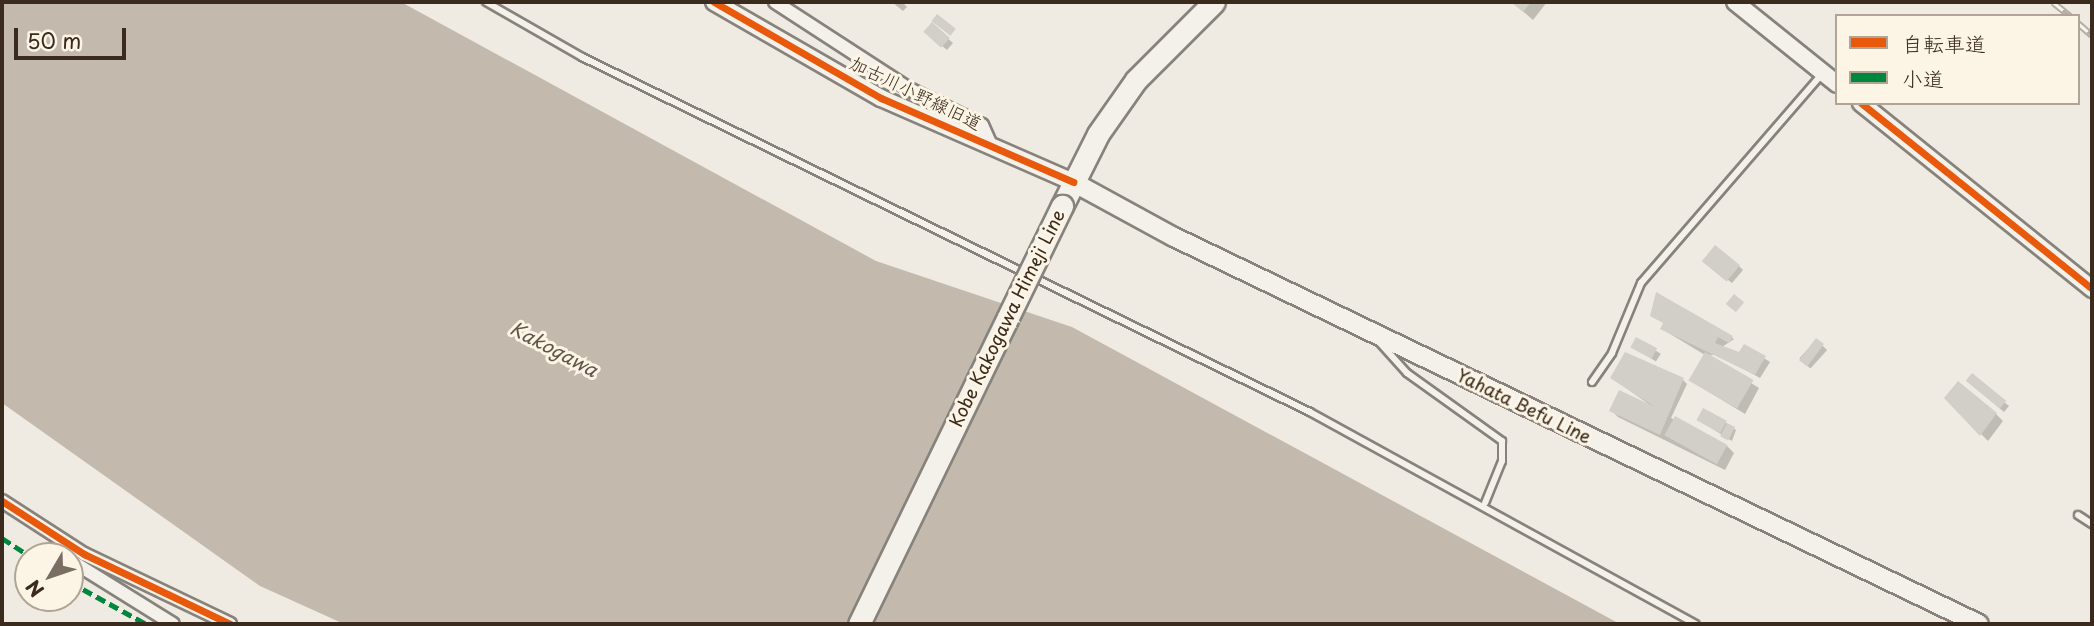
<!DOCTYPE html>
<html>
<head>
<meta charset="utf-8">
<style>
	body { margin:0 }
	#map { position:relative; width:2094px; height:626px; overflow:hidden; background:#efebe2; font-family:"Playpen Sans","Klee One",sans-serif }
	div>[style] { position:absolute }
	.water>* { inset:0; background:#c3baad }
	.shadow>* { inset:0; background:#0003; transform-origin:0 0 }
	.building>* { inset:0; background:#d2cec8; transform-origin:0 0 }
	.roads { filter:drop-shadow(2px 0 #87827b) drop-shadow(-2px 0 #87827b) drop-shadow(0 2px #87827b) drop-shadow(0 -2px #87827b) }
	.service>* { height:6px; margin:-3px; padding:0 3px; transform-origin:3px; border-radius:3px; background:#f4f1ea }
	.minor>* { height:12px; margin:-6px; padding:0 6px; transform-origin:6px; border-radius:6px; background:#f4f1ea }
	.tertiary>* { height:16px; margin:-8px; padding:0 8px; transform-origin:8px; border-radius:8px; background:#f4f1ea }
	.secondary>* { height:18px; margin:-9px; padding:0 9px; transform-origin:9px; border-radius:9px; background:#f4f1ea }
	.primary>* { height:21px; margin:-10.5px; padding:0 10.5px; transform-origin:10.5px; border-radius:10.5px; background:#f4f1ea }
	.rail>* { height:7px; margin-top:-3.5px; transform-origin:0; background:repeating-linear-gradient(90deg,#fcf5e5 0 13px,#b2aea7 0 26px); box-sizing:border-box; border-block:2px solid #b2aea7 }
	.bridges { filter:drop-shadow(2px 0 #87827b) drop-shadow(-2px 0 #87827b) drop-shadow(0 2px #87827b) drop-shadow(0 -2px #87827b) }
	.primary-bridge>* { height:21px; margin:-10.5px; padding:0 10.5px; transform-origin:10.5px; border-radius:10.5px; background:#f4f1ea }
	.quiet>* { height:5px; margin-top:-2.5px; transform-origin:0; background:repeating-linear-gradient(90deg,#00873e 0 10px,transparent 0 15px) }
	.cycleway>* { height:7px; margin:-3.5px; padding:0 3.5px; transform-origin:3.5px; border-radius:3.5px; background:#e8590c }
	span { translate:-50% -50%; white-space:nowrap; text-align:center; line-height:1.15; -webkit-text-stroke:6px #fcf5e5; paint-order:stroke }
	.street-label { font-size:18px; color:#3b2a1e }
	.water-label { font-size:19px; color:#645548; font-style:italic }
	.frame { position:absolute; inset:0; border:4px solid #3b2a1e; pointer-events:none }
	.legend { position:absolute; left:1835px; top:14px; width:245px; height:91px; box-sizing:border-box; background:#fcf5e5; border:2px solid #afa495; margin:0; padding:9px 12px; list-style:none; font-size:21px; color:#3b2a1e }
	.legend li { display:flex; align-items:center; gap:14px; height:35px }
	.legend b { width:35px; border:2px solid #afa495 }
	.north { position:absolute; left:14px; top:542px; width:70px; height:70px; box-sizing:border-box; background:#fcf5e5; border:2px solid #afa495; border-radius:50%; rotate:231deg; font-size:19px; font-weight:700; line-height:28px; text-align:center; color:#3b2a1e }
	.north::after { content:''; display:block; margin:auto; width:24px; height:32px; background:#7a6e63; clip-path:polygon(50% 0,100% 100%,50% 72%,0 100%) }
	.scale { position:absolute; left:14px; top:28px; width:112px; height:32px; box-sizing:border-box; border:4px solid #3b2a1e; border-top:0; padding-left:9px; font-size:21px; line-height:24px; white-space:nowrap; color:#3b2a1e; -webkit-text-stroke:5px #fcf5e5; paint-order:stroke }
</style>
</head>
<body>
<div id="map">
	<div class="water">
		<i style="clip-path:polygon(2px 2px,401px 2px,876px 261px,1072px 327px,1620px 624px,344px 624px,260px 586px,2px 403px)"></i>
	</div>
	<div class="shadow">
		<i style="clip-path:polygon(892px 2px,902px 2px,907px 7px,903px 11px)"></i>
		<i style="clip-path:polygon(1512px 2px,1547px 2px,1533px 20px)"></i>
		<i style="clip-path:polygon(932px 25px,953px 43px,947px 50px,930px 36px)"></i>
		<i style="clip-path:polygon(1709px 265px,1739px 266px,1743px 270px,1732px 283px)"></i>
		<i style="clip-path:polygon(1662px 329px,1721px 332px,1734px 339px,1722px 347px,1740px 354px,1745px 346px,1770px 362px,1760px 378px,1718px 355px,1706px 355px,1759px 388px,1745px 414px,1691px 381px,1705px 355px)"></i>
		<i style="left:1637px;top:339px;width:28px;height:9px;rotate:32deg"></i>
		<i style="left:1816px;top:340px;width:15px;height:25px;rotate:42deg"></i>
		<i style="clip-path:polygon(1612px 378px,1683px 380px,1687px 384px,1671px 418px,1727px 446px,1734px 453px,1725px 470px,1618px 417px,1611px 410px,1657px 410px)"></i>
		<i style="clip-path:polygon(1972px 385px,2004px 402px,2009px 406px,2004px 412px)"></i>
		<i style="clip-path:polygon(1946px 398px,1996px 414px,2003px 421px,1988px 441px)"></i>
		<i style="clip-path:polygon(1698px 420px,1726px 423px,1736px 430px,1732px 441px)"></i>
	</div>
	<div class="building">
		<i style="clip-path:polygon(1511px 2px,1531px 2px,1523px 12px)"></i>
		<i style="left:937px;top:14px;width:24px;height:9px;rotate:38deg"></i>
		<i style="left:932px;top:22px;width:24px;height:13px;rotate:42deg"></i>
		<i style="left:1715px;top:245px;width:32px;height:21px;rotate:39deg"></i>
		<i style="clip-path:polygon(1656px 292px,1733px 336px,1729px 343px,1718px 337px,1715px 343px,1739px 352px,1744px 344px,1766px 356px,1755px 375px,1660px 329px,1663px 323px,1650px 316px)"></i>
		<i style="left:1734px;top:294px;width:13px;height:13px;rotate:39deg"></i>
		<i style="left:1636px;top:337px;width:24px;height:12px;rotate:28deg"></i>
		<i style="left:1816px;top:338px;width:10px;height:28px;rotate:37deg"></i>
		<i style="clip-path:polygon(1625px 352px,1684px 378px,1660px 435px,1609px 411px,1619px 390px,1655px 407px,1610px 378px)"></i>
		<i style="left:1705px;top:352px;width:56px;height:33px;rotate:30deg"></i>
		<i style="left:1972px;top:373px;width:44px;height:10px;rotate:39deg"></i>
		<i style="clip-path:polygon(1958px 381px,1997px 413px,1980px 436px,1944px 398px)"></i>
		<i style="left:1703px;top:408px;width:27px;height:14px;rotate:28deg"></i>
		<i style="left:1675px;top:416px;width:60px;height:22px;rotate:29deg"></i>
		<i style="left:1727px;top:423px;width:9px;height:15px;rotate:27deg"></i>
	</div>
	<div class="roads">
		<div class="service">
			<i style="left:486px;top:2px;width:111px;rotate:29.8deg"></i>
			<i style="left:582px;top:57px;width:810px;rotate:26deg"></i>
			<i style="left:1310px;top:412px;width:440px;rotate:28.8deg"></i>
			<i style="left:1380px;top:343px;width:40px;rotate:48deg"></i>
			<i style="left:1407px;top:373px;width:117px;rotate:35.6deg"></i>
			<i style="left:1502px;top:441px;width:20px;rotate:90deg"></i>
			<i style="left:1502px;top:461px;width:45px;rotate:112deg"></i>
			<i style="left:1592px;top:382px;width:35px;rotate:-55deg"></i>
			<i style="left:1612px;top:353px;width:76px;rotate:-67.5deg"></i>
			<i style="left:1641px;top:283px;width:276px;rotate:-49.1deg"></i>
			<i style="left:2078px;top:515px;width:17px;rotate:33deg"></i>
		</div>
		<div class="minor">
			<i style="left:775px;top:2px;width:160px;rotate:33deg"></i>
			<i style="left:909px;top:89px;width:81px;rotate:26.3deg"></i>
			<i style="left:982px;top:125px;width:24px;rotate:66deg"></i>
			<i style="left:2px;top:501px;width:98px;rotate:32.9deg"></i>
			<i style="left:84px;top:554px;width:162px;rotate:25.6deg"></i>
			<i style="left:70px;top:560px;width:121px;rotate:31.9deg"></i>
		</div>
		<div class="tertiary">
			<i style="left:714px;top:2px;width:193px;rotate:29.9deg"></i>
			<i style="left:881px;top:98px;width:210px;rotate:23.6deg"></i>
			<i style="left:1735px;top:2px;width:131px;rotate:38.8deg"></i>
			<i style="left:1861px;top:103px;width:297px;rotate:38.8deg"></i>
		</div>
		<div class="secondary">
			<i style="left:1073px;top:182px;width:115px;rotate:28.6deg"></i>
			<i style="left:1174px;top:237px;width:893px;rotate:25.68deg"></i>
		</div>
		<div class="primary">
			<i style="left:1062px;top:206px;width:80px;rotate:-63.4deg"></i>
			<i style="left:1098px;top:134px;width:66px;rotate:-54.9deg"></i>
			<i style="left:1136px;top:80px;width:110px;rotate:-45deg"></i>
		</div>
	</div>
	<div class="rail">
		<i style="left:2053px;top:2px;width:22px;rotate:39deg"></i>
		<i style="left:2078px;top:23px;width:18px;rotate:41deg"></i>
	</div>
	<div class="bridges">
		<div class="primary-bridge">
			<i style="left:859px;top:624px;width:465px;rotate:-64.1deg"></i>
		</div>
	</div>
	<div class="quiet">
		<i style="left:2px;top:538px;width:33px;rotate:33deg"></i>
		<i style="left:70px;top:582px;width:87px;rotate:28.9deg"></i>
	</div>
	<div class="cycleway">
		<i style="left:714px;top:2px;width:193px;rotate:29.9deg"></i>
		<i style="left:881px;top:98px;width:210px;rotate:23.6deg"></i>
		<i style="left:1861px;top:103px;width:297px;rotate:38.8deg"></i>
		<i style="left:2px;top:501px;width:98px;rotate:32.9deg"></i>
		<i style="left:84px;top:554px;width:162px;rotate:25.6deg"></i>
	</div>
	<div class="street-label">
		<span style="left:916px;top:93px;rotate:26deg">加古川小野線旧道</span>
		<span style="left:1007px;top:318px;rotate:-64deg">Kobe Kakogawa Himeji Line</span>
		<span style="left:1524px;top:406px;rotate:26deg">Yahata Befu Line</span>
	</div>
	<div class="water-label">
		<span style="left:554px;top:349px;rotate:28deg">Kakogawa</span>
	</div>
	<div class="frame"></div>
	<ul class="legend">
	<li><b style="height:9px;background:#e8590c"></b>自転車道</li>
	<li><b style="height:9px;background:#00873e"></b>小道</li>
	</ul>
	<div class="north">N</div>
	<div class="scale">50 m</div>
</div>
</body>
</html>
